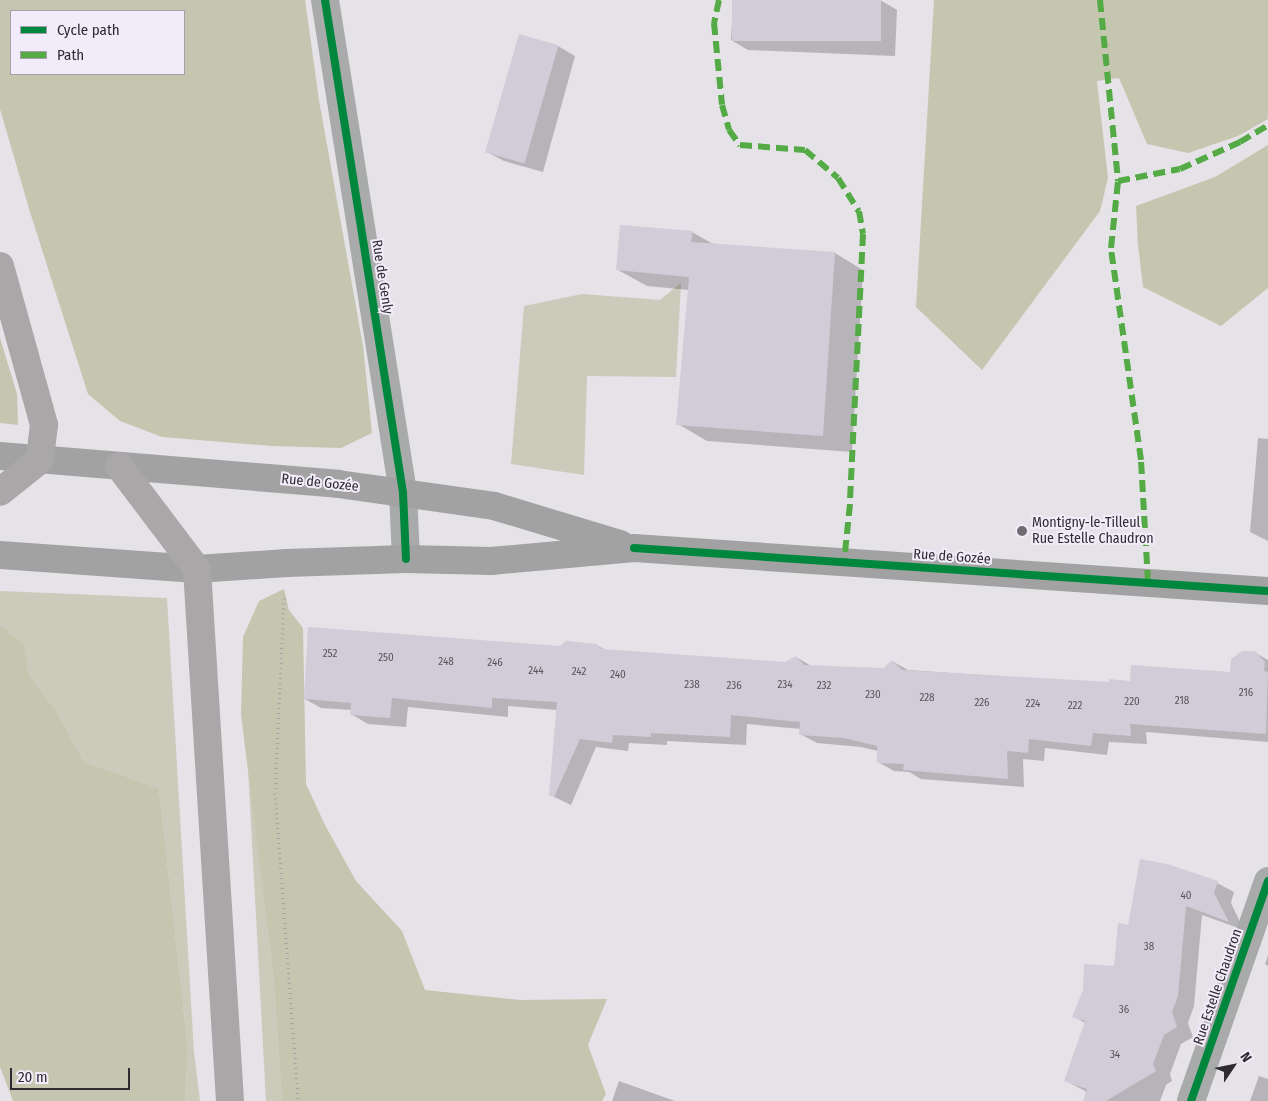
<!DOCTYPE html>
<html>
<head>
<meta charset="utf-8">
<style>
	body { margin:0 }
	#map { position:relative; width:1268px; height:1101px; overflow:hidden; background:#e5e2e8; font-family:"Fira Sans Condensed",sans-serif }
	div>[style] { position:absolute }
	.green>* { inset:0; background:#cacbba }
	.forest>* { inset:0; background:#c4c6b0 }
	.shadow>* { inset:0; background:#0003 }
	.building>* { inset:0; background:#d1ccd7; transform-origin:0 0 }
	.path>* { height:3px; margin-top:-1.5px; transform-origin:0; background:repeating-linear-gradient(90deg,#a3a3a4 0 1px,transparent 0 5px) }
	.minor>* { height:28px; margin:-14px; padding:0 14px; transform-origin:14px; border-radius:14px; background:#a9aaaa }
	.major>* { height:28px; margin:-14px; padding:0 14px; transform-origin:14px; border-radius:14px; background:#a3a2a3 }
	.highway>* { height:28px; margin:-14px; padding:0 14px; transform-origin:14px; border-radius:14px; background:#a9a7a8 }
	.quiet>* { height:6px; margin-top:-3px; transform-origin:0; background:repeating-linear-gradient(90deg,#54ab45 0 12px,transparent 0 18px) }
	.cycleway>* { height:8px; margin:-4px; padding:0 4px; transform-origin:4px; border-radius:4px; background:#00873e }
	.dots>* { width:14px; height:14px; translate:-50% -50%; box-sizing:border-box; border:2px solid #f2ebf9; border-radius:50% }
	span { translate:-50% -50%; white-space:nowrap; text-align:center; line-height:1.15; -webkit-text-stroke:4px #f2ebf9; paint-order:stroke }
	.number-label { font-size:11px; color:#58555b }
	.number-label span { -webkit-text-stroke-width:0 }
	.street-label { font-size:14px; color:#2e2c31 }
	.poi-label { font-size:14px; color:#2e2c31 }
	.left { translate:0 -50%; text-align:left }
	.legend { position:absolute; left:10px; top:10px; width:175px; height:65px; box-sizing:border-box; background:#f2ebf9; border:1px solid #a49fa9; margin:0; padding:6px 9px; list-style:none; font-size:15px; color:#2e2c31 }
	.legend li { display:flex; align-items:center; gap:10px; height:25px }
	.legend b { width:25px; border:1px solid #a49fa9 }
	.north { position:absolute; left:1208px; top:1041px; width:50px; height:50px; -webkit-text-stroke:4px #f2ebf9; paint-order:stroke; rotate:56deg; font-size:14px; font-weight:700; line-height:20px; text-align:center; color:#2e2c31 }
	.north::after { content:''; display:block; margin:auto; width:18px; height:22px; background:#2e2c31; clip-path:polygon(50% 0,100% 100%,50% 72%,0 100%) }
	.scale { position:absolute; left:10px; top:1068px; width:120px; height:22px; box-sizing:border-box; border:2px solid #2e2c31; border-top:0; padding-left:6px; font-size:15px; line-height:18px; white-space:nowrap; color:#2e2c31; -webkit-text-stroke:4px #f2ebf9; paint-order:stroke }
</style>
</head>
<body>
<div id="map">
	<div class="green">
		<i style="clip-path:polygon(681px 283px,676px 377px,587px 376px,584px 475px,511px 464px,524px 306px,582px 294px,660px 300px)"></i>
		<i style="clip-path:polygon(0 591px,167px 598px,194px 1052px,200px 1101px,185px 1101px,188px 1049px,159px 788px,84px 762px,57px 712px,29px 675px,24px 644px,0 625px)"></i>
		<i style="clip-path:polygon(248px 768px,273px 973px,282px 1101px,266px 1101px)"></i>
	</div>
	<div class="forest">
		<i style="clip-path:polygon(evenodd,0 0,305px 0,319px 100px,363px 346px,372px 433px,341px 448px,272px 446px,162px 437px,120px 421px,88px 394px,30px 212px,0 109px,0 0,11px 11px,184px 11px,184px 74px,11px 74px,11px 11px)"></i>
		<i style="clip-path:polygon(934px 0,1268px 0,1268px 119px,1238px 136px,1188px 153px,1147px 144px,1119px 78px,1097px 81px,1108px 178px,1100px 211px,982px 370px,916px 307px)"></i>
		<i style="clip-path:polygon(1268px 145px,1268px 288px,1221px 326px,1143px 287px,1138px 245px,1136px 206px,1215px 177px)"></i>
		<i style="clip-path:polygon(0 338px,17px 394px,18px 425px,0 423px)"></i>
		<i style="clip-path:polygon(284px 589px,289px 610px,303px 628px,306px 784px,325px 825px,356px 881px,402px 931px,425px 990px,520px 1000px,607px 999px,588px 1045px,606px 1094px,602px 1101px,282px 1101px,273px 973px,241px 714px,243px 637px,259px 601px)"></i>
		<i style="clip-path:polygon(0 625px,24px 644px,29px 675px,57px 712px,84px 762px,159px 788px,188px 1049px,185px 1101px,13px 1101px,0 1067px)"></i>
	</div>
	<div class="shadow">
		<i style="clip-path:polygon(733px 0,880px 0,897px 10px,895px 56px,748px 50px,731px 40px)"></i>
		<i style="clip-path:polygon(520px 35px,558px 46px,575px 56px,543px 172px,504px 161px,487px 152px)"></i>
		<i style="clip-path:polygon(692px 232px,715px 245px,835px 253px,863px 270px,852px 452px,707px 441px,678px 424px,689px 290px,647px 286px,618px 270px)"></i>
		<i style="clip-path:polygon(1258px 438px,1268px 439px,1268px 541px,1250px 532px)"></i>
		<i style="clip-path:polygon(597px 645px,607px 651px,785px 664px,796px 657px,813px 667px,885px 669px,892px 661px,908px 670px,1110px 684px,1232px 673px,1254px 652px,1268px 660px,1268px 742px,1146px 732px,1147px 744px,1109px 742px,1107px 755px,1045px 748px,1044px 761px,1023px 759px,1024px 787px,921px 779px,909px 772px,894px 771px,878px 762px,878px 751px,861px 747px,817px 743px,800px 734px,801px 729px,747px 724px,746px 745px,667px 741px,667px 745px,629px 743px,628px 751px,596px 747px,571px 805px,550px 795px,557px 710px,508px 706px,508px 717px,408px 707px,406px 727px,368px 724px,351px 714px,352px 710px,321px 708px,305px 699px,560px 647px)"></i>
		<i style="clip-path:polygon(1217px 883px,1234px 892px,1231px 903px,1244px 930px,1202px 915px,1194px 1006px,1188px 1023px,1193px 1037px,1181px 1044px,1170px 1074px,1172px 1081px,1166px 1085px,1160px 1101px,1084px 1101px,1087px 1092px,1066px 1081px,1085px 1023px,1073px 1016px,1115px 968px,1129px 926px)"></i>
		<i style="clip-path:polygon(1268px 955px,1268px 966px,1265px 964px)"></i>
		<i style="clip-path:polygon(1259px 1076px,1268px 1079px,1268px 1101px,1250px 1101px)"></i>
		<i style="clip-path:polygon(619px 1081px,675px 1101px,612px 1101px)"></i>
	</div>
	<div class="building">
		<i style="left:732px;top:0;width:149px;height:41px"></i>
		<i style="left:519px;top:34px;width:41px;height:123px;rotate:16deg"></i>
		<i style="clip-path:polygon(620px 225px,693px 231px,691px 242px,835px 252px,823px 436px,676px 425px,689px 277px,616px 270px)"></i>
		<i style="clip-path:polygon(308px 627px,560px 646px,566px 641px,597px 644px,602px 649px,785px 662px,796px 656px,804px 665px,884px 668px,892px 660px,902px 670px,1109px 682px,1109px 679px,1130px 681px,1131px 665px,1230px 672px,1231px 659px,1242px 651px,1255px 651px,1265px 662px,1264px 671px,1268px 672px,1266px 734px,1130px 724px,1131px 736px,1093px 733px,1091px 746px,1029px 739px,1028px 753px,1007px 751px,1008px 779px,903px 770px,904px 764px,877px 763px,877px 746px,844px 738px,799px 735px,800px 722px,731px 715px,730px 737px,651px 733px,651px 737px,613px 735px,612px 743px,580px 739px,554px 797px,549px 795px,557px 702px,492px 698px,492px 708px,392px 698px,390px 718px,350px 715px,351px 703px,304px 699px)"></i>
		<i style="clip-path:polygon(1140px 859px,1167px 864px,1218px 881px,1214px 893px,1229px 922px,1186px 906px,1178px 996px,1172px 1012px,1177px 1027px,1164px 1035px,1153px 1064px,1156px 1071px,1106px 1101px,1083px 1101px,1087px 1089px,1064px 1081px,1085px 1021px,1072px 1017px,1083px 990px,1084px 964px,1114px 966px,1118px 923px,1128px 925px)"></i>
	</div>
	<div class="path">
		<i style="left:284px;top:598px;width:195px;rotate:92.6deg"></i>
		<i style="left:275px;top:793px;width:309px;rotate:85.7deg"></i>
	</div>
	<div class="minor">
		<i style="left:325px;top:0;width:499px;rotate:81deg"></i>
		<i style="left:403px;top:493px;width:66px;rotate:87.4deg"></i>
		<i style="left:1191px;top:1101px;width:233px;rotate:-70.7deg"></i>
	</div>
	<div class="major">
		<i style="left:0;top:456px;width:339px;rotate:4.7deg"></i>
		<i style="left:338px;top:484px;width:66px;rotate:7.9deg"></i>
		<i style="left:403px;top:493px;width:92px;rotate:8.1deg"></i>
		<i style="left:494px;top:506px;width:132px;rotate:16.8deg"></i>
		<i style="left:0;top:555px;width:197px;rotate:4.1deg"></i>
		<i style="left:197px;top:569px;width:90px;rotate:-3.8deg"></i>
		<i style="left:287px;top:563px;width:119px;rotate:-1.9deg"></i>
		<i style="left:406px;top:559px;width:85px;rotate:1.3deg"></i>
		<i style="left:491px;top:561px;width:144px;rotate:-5.2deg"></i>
		<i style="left:634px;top:548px;width:635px;rotate:3.88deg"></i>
	</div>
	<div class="highway">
		<i style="left:0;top:266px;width:165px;rotate:74.5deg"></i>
		<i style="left:44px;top:425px;width:35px;rotate:97deg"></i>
		<i style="left:40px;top:460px;width:51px;rotate:141.3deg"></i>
		<i style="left:119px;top:466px;width:129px;rotate:52.9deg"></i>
		<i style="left:197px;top:569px;width:533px;rotate:86.45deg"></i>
	</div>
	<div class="quiet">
		<i style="left:719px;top:0;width:24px;rotate:102deg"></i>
		<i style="left:714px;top:23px;width:82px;rotate:84.4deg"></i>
		<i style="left:722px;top:105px;width:26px;rotate:74deg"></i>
		<i style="left:729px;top:130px;width:19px;rotate:54deg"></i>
		<i style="left:740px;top:145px;width:65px;rotate:4.4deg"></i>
		<i style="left:805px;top:150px;width:43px;rotate:40.3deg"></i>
		<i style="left:838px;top:178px;width:39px;rotate:58deg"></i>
		<i style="left:859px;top:211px;width:23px;rotate:80deg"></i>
		<i style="left:863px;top:234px;width:270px;rotate:92.8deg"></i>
		<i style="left:850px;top:504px;width:58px;rotate:95.9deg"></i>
		<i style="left:1100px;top:0;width:182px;rotate:84.3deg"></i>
		<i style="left:1148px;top:582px;width:122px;rotate:-93.3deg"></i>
		<i style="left:1141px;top:460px;width:214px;rotate:-98.1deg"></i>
		<i style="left:1111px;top:248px;width:67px;rotate:-84deg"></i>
		<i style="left:1118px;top:181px;width:63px;rotate:-11deg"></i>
		<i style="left:1180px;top:169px;width:66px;rotate:-24.2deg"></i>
		<i style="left:1240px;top:142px;width:33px;rotate:-31deg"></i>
	</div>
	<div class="cycleway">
		<i style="left:325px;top:0;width:499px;rotate:81deg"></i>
		<i style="left:403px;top:493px;width:66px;rotate:87.4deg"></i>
		<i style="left:634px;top:548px;width:635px;rotate:3.88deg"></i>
		<i style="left:1191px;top:1101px;width:233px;rotate:-70.7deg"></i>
	</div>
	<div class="dots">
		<i style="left:1022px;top:531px;background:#6e6c71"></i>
	</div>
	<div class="number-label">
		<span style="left:330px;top:654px">252</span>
		<span style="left:386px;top:658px">250</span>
		<span style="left:446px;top:662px">248</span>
		<span style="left:495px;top:663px">246</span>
		<span style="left:536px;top:671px">244</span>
		<span style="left:579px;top:672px">242</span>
		<span style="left:618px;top:675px">240</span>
		<span style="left:692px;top:685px">238</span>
		<span style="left:785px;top:685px">234</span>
		<span style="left:734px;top:686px">236</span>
		<span style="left:824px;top:686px">232</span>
		<span style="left:1246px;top:693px">216</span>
		<span style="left:873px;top:695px">230</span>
		<span style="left:927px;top:698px">228</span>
		<span style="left:1182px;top:701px">218</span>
		<span style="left:1132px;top:702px">220</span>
		<span style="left:982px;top:703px">226</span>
		<span style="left:1033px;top:704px">224</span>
		<span style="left:1075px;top:706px">222</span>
		<span style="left:1186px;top:896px">40</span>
		<span style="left:1149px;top:947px">38</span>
		<span style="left:1124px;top:1010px">36</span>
		<span style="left:1115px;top:1055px">34</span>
	</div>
	<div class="street-label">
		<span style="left:382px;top:277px;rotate:81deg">Rue de Genly</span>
		<span style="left:320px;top:483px;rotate:6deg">Rue de Gozée</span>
		<span style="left:952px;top:557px;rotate:4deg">Rue de Gozée</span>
		<span style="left:1218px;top:987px;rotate:-71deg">Rue Estelle Chaudron</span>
	</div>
	<div class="poi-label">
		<span class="left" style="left:1032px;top:531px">Montigny-le-Tilleul<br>Rue Estelle Chaudron</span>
	</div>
	<ul class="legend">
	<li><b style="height:6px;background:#00873e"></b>Cycle path</li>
	<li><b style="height:6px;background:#54ab45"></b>Path</li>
	</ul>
	<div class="north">N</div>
	<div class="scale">20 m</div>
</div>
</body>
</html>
